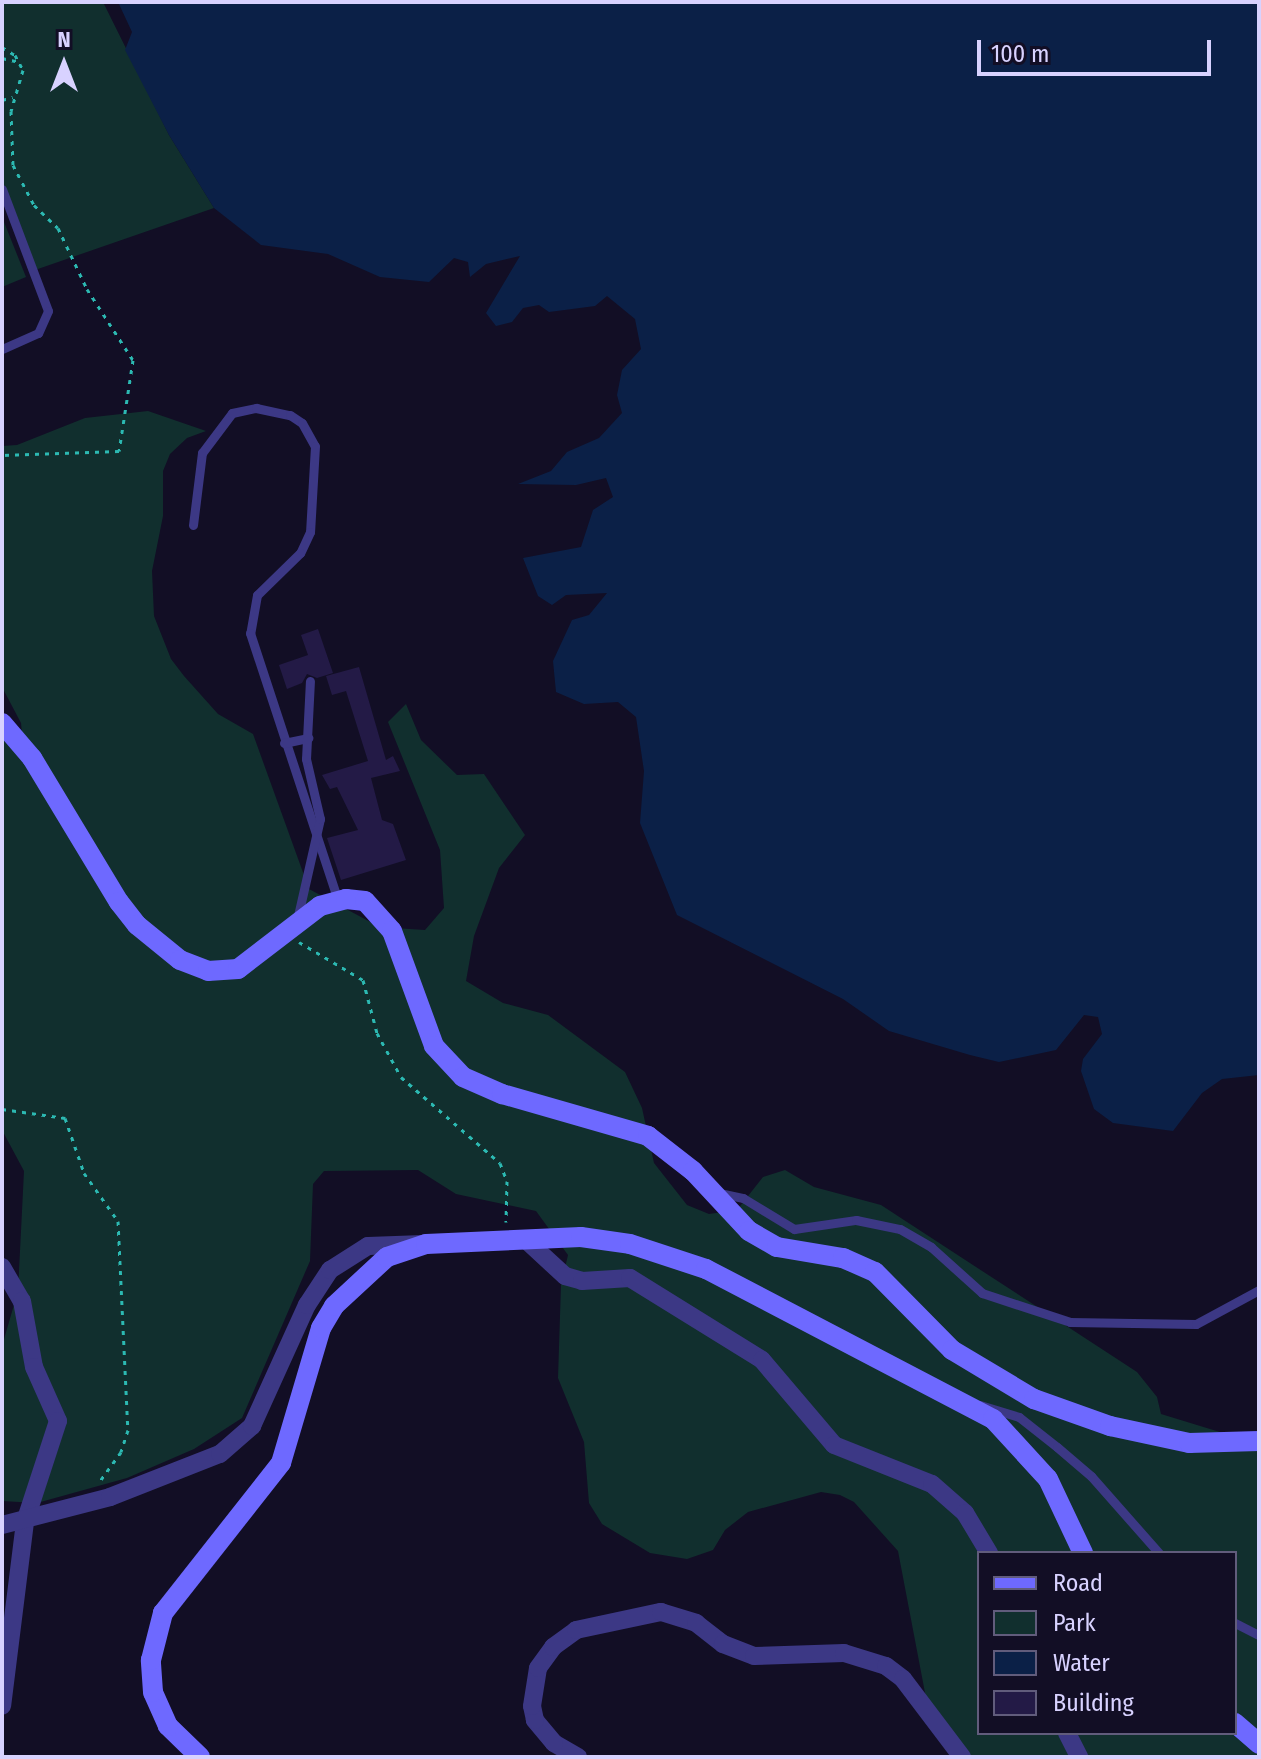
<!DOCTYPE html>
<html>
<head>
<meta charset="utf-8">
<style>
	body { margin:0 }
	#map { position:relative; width:1261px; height:1759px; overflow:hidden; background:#120e25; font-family:"Fira Sans Condensed",sans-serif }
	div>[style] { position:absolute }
	.green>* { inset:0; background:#112f2e }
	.water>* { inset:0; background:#0b2047 }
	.building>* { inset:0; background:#231a46 }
	.path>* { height:3px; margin-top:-1.5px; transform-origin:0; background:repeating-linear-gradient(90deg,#2cb9b2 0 4px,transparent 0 10px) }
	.lane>* { height:9px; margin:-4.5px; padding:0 4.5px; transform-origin:4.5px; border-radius:4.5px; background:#3c3885 }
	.street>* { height:18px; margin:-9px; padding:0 9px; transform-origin:9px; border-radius:9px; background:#3c3885 }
	.secondary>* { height:20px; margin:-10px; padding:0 10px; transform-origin:10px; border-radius:10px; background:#6e69ff }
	span { translate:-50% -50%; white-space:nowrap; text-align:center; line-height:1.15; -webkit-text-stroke:6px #120e25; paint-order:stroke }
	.frame { position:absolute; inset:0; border:4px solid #d8d2ff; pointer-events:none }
	.legend { position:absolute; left:977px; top:1551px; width:260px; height:184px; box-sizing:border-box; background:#120e25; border:2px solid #615c7c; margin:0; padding:10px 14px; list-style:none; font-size:24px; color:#d8d2ff }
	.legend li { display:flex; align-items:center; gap:16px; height:40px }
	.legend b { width:40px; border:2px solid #615c7c }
	.north { position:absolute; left:24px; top:24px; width:80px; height:80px; -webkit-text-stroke:6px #120e25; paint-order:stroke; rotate:0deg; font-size:22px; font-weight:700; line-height:32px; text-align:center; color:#d8d2ff }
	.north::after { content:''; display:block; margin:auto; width:28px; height:36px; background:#d8d2ff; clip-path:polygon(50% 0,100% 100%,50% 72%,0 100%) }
	.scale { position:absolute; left:977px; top:40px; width:234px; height:36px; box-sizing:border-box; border:4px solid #d8d2ff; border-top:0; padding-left:10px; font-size:24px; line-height:28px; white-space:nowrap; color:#d8d2ff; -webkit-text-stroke:6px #120e25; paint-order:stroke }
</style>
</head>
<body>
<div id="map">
	<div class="green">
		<i style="clip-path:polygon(2px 2px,103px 2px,169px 135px,214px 208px,35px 270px,2px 183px)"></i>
		<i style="clip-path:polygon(2px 217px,26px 277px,2px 287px)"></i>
		<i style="clip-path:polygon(evenodd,148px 411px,206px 431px,187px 438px,170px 454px,163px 471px,163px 516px,152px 571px,154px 616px,171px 659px,184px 676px,218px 714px,253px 734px,309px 889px,374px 924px,394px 928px,425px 930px,444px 908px,440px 850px,388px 722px,406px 704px,421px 740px,457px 775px,484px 774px,525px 835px,499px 868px,474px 936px,466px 981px,503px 1003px,548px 1015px,625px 1072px,642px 1108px,654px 1163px,687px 1205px,709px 1214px,737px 1210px,763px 1177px,785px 1170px,814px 1187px,881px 1205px,1137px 1372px,1157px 1397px,1161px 1414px,1259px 1444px,1259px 1757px,951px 1757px,930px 1719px,898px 1551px,854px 1502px,840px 1495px,821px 1492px,748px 1512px,725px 1530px,713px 1550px,687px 1559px,650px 1553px,602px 1524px,589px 1503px,584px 1442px,558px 1378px,561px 1285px,568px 1255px,536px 1211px,456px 1194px,418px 1170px,324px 1171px,313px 1184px,310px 1261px,242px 1418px,194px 1449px,127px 1478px,37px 1503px,2px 1501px,2px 1346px,18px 1291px,24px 1171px,2px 1130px,2px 733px,23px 745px,21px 723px,2px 687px,2px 446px,17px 445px,85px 418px,148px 411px,979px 1553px,1235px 1553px,1235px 1733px,979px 1733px,979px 1553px)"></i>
	</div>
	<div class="water">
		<i style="clip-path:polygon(118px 2px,1259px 2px,1259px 1075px,1222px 1079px,1202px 1093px,1173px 1131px,1113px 1123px,1094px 1109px,1081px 1071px,1083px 1059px,1102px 1034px,1098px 1017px,1084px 1015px,1056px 1050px,999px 1062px,970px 1055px,889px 1031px,843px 999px,677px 915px,640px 823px,644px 771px,636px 717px,618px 702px,584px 704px,556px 692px,553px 661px,572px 620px,589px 615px,607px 593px,566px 595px,552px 605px,538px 596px,523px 558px,581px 547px,593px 510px,613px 497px,606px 478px,576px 485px,518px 484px,551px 471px,567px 452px,599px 438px,622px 413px,617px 395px,622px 370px,641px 349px,635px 319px,607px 296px,595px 306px,549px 312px,539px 305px,523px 308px,512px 322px,496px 326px,486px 313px,520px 256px,486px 264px,470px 277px,468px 262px,454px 258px,429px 282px,380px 277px,328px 254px,261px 245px,214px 208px,169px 135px,125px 50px,132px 32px)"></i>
	</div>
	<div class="building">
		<i style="clip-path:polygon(318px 629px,333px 673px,317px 678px,307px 674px,302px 683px,287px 689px,279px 665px,308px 655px,301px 635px)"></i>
		<i style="clip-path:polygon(359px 667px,386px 760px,393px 756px,400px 771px,371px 778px,382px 820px,393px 824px,406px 860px,341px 880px,327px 838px,358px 830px,337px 787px,330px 789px,322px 775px,368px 761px,346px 691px,332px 695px,326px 676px)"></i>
	</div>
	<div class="path">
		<i style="left:2px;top:47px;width:15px;rotate:32deg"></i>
		<i style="left:15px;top:55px;width:17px;rotate:62deg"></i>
		<i style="left:23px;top:70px;width:43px;rotate:106.3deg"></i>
		<i style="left:11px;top:111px;width:54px;rotate:87.9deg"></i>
		<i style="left:13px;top:165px;width:45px;rotate:62.3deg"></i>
		<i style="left:34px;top:205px;width:33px;rotate:44deg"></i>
		<i style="left:58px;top:228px;width:68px;rotate:64.6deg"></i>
		<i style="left:87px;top:289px;width:85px;rotate:57.1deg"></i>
		<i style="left:133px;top:360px;width:92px;rotate:98.7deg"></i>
		<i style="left:119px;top:451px;width:117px;rotate:178deg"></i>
		<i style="left:2px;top:58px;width:18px;rotate:13deg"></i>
		<i style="left:2px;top:100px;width:11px;rotate:-15deg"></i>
		<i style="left:299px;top:942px;width:74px;rotate:30.7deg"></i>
		<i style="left:363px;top:980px;width:55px;rotate:75.2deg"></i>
		<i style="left:377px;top:1033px;width:50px;rotate:61.4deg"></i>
		<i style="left:401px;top:1077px;width:131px;rotate:41deg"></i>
		<i style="left:500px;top:1163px;width:19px;rotate:69deg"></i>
		<i style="left:507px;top:1181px;width:41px;rotate:91.4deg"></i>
		<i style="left:2px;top:1109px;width:64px;rotate:8.1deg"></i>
		<i style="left:65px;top:1118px;width:58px;rotate:70.9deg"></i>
		<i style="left:84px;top:1173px;width:59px;rotate:54.7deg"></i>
		<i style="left:118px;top:1221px;width:209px;rotate:87.3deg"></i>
		<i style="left:128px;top:1430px;width:23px;rotate:108deg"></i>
		<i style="left:121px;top:1452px;width:36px;rotate:126deg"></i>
	</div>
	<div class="lane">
		<i style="left:2px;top:189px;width:130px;rotate:69.3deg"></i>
		<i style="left:48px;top:311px;width:24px;rotate:114deg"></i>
		<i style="left:38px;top:333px;width:39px;rotate:156deg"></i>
		<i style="left:193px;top:525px;width:73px;rotate:-82.9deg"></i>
		<i style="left:202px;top:453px;width:50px;rotate:-53.1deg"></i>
		<i style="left:232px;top:413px;width:25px;rotate:-12deg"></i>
		<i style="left:256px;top:408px;width:35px;rotate:12deg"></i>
		<i style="left:290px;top:415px;width:14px;rotate:34deg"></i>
		<i style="left:302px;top:423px;width:26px;rotate:61deg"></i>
		<i style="left:315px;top:446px;width:86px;rotate:93.3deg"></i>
		<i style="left:310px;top:532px;width:23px;rotate:115deg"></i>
		<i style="left:300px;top:553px;width:60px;rotate:135.7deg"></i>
		<i style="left:257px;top:595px;width:39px;rotate:100deg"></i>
		<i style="left:250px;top:633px;width:281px;rotate:71.8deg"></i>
		<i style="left:284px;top:743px;width:25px;rotate:-12deg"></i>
		<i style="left:297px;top:920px;width:104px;rotate:-77.2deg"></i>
		<i style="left:320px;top:819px;width:62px;rotate:-103.1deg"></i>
		<i style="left:306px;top:759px;width:78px;rotate:-87.1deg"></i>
		<i style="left:719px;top:1193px;width:25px;rotate:12deg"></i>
		<i style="left:743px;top:1198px;width:60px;rotate:31.3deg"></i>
		<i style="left:794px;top:1229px;width:63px;rotate:-8.3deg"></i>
		<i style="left:856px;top:1220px;width:45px;rotate:11.6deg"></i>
		<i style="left:900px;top:1229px;width:36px;rotate:30deg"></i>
		<i style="left:931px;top:1247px;width:69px;rotate:42deg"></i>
		<i style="left:982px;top:1293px;width:93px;rotate:18.2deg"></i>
		<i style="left:1070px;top:1322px;width:126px;rotate:0.9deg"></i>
		<i style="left:1196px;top:1324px;width:72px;rotate:-28.4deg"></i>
		<i style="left:980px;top:1405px;width:41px;rotate:17.1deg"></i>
		<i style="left:1019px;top:1417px;width:48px;rotate:38.3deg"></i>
		<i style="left:1057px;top:1447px;width:45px;rotate:40.5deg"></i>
		<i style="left:1091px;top:1476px;width:103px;rotate:48.6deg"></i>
		<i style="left:1235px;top:1623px;width:27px;rotate:27deg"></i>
	</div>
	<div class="street">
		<i style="left:526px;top:1240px;width:53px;rotate:42.7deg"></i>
		<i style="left:565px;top:1276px;width:18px;rotate:16deg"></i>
		<i style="left:582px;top:1281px;width:48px;rotate:-3.6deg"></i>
		<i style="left:630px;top:1278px;width:155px;rotate:31.8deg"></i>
		<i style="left:762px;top:1360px;width:111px;rotate:49.7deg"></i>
		<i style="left:834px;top:1445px;width:105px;rotate:21.7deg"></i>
		<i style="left:932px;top:1484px;width:44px;rotate:41.3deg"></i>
		<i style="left:965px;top:1513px;width:47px;rotate:59deg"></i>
		<i style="left:2px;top:1267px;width:39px;rotate:60deg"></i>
		<i style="left:22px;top:1301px;width:67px;rotate:79.7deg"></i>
		<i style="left:34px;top:1367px;width:59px;rotate:66deg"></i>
		<i style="left:58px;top:1421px;width:106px;rotate:108.1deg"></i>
		<i style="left:25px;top:1522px;width:185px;rotate:97.1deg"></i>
		<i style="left:2px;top:1525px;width:112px;rotate:-14.5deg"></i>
		<i style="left:110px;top:1497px;width:118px;rotate:-21.4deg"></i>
		<i style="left:220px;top:1454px;width:43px;rotate:-41.2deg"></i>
		<i style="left:252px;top:1426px;width:133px;rotate:-65.6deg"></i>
		<i style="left:307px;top:1305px;width:42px;rotate:-56.7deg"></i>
		<i style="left:330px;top:1270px;width:45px;rotate:-32.3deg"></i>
		<i style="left:368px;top:1246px;width:55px;rotate:-2.1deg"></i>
		<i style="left:1067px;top:1733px;width:27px;rotate:63deg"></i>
		<i style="left:578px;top:1757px;width:28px;rotate:-150deg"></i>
		<i style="left:554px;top:1743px;width:30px;rotate:-130deg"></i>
		<i style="left:535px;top:1720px;width:14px;rotate:-102deg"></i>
		<i style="left:532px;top:1706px;width:38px;rotate:-81deg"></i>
		<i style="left:538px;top:1668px;width:26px;rotate:-54deg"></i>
		<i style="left:553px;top:1647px;width:29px;rotate:-36deg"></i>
		<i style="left:576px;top:1630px;width:87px;rotate:-12deg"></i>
		<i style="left:661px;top:1612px;width:37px;rotate:17deg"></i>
		<i style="left:696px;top:1623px;width:34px;rotate:38deg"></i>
		<i style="left:723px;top:1644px;width:33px;rotate:21deg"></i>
		<i style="left:754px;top:1656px;width:90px;rotate:-1.9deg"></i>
		<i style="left:844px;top:1653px;width:44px;rotate:17.2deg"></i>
		<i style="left:886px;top:1666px;width:21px;rotate:37deg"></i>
		<i style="left:903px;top:1679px;width:98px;rotate:52.9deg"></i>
	</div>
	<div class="secondary">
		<i style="left:2px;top:723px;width:46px;rotate:49.4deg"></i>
		<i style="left:32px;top:758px;width:168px;rotate:58.9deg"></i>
		<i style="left:119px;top:902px;width:29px;rotate:52deg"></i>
		<i style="left:137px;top:925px;width:55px;rotate:39.1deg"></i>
		<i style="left:180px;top:960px;width:30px;rotate:21deg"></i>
		<i style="left:208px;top:971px;width:30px;rotate:-4deg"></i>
		<i style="left:238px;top:969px;width:103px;rotate:-37.5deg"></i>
		<i style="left:320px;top:906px;width:27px;rotate:-15deg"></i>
		<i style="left:346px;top:899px;width:19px;rotate:6deg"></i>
		<i style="left:365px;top:901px;width:40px;rotate:48deg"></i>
		<i style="left:392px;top:931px;width:122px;rotate:69.9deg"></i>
		<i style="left:434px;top:1046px;width:42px;rotate:46.9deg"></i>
		<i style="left:463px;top:1077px;width:43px;rotate:23.6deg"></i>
		<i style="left:502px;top:1094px;width:152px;rotate:16deg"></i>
		<i style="left:648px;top:1136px;width:57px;rotate:37.9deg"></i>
		<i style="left:693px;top:1171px;width:82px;rotate:47deg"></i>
		<i style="left:749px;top:1231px;width:32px;rotate:30deg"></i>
		<i style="left:777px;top:1247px;width:67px;rotate:9.5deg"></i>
		<i style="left:843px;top:1258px;width:35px;rotate:24deg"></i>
		<i style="left:875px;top:1272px;width:110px;rotate:45.4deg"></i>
		<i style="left:952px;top:1350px;width:96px;rotate:30.9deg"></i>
		<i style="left:1034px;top:1399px;width:81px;rotate:19.6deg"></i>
		<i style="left:1110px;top:1426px;width:81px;rotate:12.1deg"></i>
		<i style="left:1189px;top:1443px;width:70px;rotate:-1.6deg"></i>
		<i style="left:1235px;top:1723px;width:32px;rotate:41deg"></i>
		<i style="left:200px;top:1757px;width:45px;rotate:-135.9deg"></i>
		<i style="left:168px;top:1726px;width:37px;rotate:-114deg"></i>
		<i style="left:153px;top:1692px;width:32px;rotate:-94deg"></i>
		<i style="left:151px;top:1660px;width:49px;rotate:-75.7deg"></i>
		<i style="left:163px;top:1613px;width:191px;rotate:-51.8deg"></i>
		<i style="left:281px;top:1463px;width:141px;rotate:-73.5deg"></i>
		<i style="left:321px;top:1328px;width:26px;rotate:-59deg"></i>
		<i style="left:334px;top:1306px;width:72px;rotate:-42.8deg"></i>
		<i style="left:387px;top:1257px;width:41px;rotate:-18.4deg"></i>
		<i style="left:426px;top:1244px;width:155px;rotate:-2.6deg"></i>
		<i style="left:581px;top:1237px;width:49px;rotate:8.1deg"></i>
		<i style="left:630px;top:1244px;width:80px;rotate:18.2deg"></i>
		<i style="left:706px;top:1269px;width:324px;rotate:27.6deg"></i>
		<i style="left:993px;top:1419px;width:81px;rotate:47.5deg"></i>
		<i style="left:1048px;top:1479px;width:82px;rotate:64.7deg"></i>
	</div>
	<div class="frame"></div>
	<ul class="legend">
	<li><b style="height:10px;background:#6e69ff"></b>Road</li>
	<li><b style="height:22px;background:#112f2e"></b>Park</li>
	<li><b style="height:22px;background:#0b2047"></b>Water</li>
	<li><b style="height:22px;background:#231a46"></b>Building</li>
	</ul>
	<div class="north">N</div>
	<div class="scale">100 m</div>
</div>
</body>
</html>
